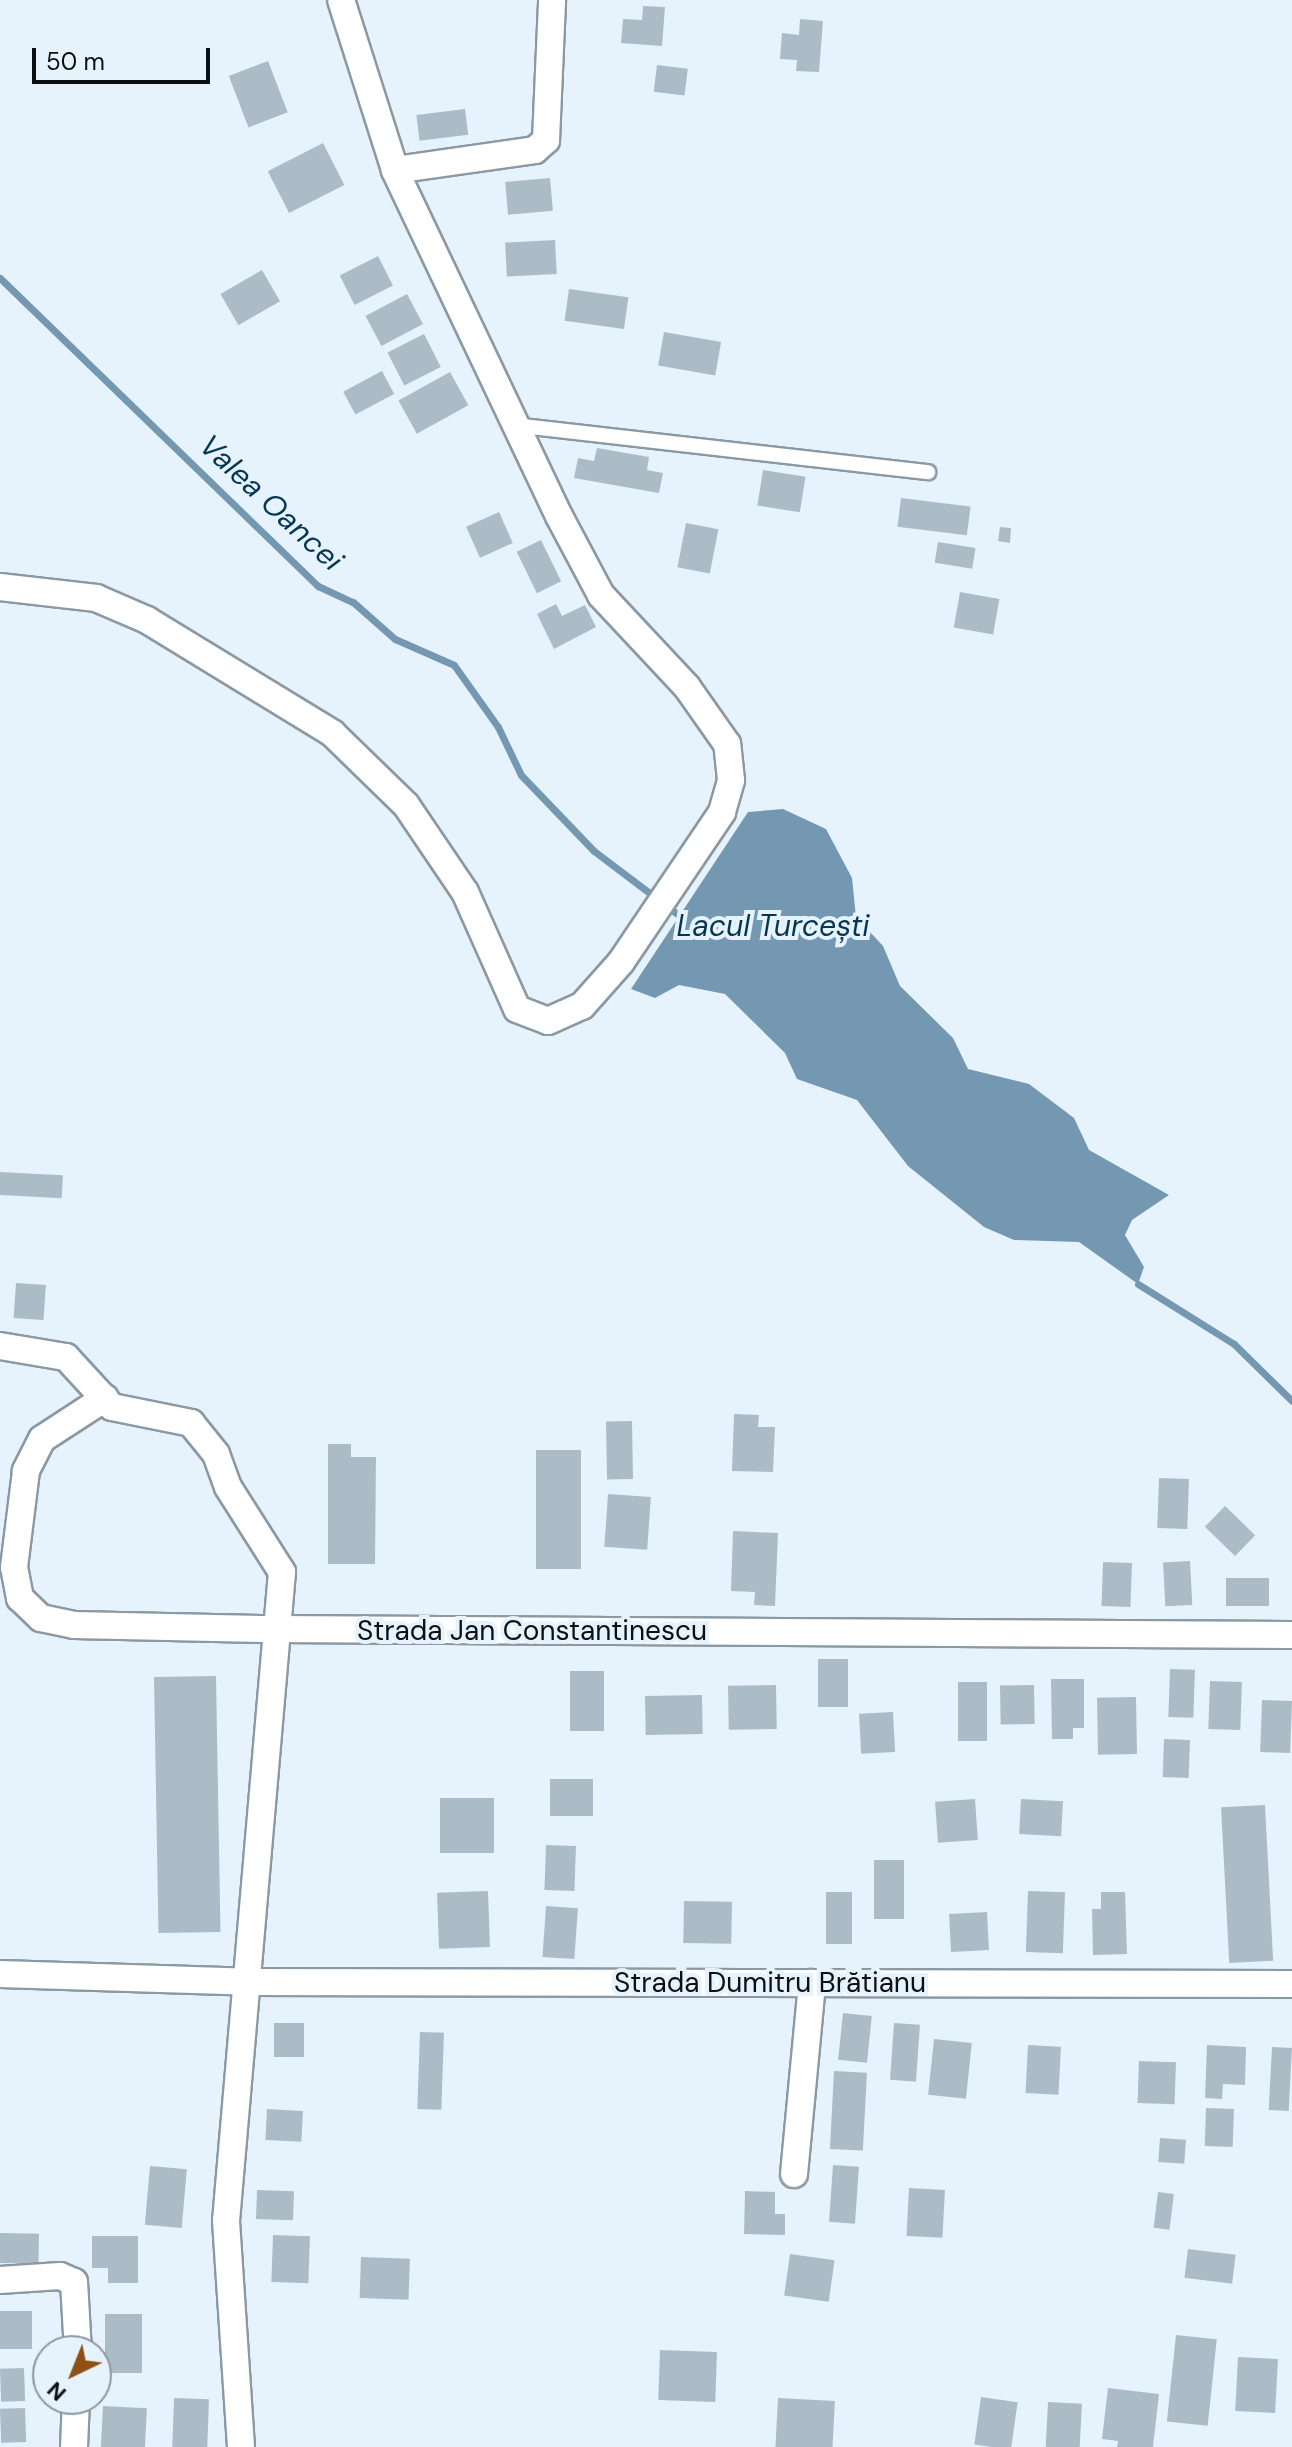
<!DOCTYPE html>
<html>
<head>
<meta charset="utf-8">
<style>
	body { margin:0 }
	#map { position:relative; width:1292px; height:2447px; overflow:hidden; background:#e7f3fc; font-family:"DM Sans",sans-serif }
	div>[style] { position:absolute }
	.water>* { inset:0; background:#7498b1 }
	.stream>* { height:7px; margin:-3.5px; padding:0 3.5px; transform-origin:3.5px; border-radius:3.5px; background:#7498b1 }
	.building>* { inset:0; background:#acbcc6; transform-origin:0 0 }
	.roads { filter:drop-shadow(2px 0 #8b99a4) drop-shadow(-2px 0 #8b99a4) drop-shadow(0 2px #8b99a4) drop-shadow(0 -2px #8b99a4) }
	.lane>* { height:14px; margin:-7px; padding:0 7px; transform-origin:7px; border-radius:7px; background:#fff }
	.street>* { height:26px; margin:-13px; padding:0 13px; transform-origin:13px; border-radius:13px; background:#fff }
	span { translate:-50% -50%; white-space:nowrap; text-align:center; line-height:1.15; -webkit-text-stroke:8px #e7f3fc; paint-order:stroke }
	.street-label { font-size:28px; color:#0b1014 }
	.water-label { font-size:30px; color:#063752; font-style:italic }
	.north { position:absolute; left:32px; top:2335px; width:80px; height:80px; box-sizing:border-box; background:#e7f3fc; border:2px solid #8f989f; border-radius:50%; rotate:223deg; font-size:22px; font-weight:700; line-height:32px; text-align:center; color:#0b1014 }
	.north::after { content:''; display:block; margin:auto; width:28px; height:36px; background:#8f5015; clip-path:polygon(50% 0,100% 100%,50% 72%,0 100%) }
	.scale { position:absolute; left:32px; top:48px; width:178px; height:36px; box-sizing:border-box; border:4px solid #0b1014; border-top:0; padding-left:10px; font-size:24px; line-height:28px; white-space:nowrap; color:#0b1014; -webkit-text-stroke:6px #e7f3fc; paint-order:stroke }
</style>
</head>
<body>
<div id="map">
	<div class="water">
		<i style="clip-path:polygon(783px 809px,826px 829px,852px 878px,856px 917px,883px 946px,900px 986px,953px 1038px,968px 1069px,1029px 1084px,1074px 1118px,1089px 1150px,1169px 1195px,1132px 1220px,1125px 1235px,1144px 1267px,1138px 1284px,1079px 1242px,1014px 1240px,984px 1227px,908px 1166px,857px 1100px,797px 1079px,785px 1053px,725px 994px,679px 985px,655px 998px,631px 989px,748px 812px)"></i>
	</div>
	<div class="stream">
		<i style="left:0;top:278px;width:443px;rotate:44.1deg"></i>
		<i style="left:318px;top:586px;width:38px;rotate:25deg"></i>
		<i style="left:353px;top:602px;width:56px;rotate:41.4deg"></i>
		<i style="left:395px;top:639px;width:64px;rotate:23.8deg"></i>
		<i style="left:454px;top:665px;width:76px;rotate:54.6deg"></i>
		<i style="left:498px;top:727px;width:53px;rotate:64.4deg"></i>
		<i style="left:521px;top:775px;width:105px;rotate:46.2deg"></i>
		<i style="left:594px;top:851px;width:108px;rotate:37.1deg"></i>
		<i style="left:1138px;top:1284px;width:113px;rotate:32deg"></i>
		<i style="left:1234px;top:1344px;width:81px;rotate:44.5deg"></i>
	</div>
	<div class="building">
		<i style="clip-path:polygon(643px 6px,665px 7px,662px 46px,621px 43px,623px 19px,642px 20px)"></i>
		<i style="clip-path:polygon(800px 19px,823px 21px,819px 72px,796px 71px,797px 60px,780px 59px,782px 33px,799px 35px)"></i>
		<i style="left:268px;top:61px;width:55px;height:42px;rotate:69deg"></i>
		<i style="left:657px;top:65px;width:31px;height:27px;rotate:7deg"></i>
		<i style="left:465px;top:109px;width:26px;height:49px;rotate:83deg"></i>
		<i style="left:323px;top:143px;width:47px;height:62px;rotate:63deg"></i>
		<i style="left:550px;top:178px;width:33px;height:45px;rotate:85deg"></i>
		<i style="left:555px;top:240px;width:34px;height:50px;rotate:87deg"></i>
		<i style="left:378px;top:256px;width:33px;height:43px;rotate:63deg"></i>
		<i style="left:262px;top:270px;width:36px;height:48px;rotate:60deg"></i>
		<i style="left:569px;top:289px;width:60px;height:32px;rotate:8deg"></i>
		<i style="left:407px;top:294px;width:34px;height:47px;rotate:62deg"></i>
		<i style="left:664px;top:332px;width:58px;height:34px;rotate:10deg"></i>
		<i style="left:424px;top:334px;width:37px;height:41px;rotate:63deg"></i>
		<i style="left:382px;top:371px;width:26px;height:44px;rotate:62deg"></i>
		<i style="left:450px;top:372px;width:38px;height:59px;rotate:61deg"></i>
		<i style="clip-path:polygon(597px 448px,649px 457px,647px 470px,663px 473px,659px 493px,574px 478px,578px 458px,594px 461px)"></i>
		<i style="left:763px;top:470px;width:43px;height:36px;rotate:9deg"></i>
		<i style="left:901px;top:498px;width:70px;height:29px;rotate:7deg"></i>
		<i style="left:499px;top:512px;width:34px;height:36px;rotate:66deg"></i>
		<i style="left:686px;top:523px;width:33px;height:45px;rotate:11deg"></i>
		<i style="clip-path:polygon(1000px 527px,1011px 528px,1010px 543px,998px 541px)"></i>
		<i style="left:541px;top:540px;width:46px;height:27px;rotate:64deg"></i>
		<i style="left:938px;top:542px;width:38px;height:21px;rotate:9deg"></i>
		<i style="left:960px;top:592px;width:40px;height:36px;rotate:10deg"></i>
		<i style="clip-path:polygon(556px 604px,562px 616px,585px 605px,596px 627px,554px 649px,537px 614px)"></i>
		<i style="left:0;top:1172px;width:63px;height:23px;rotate:3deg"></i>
		<i style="left:16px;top:1283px;width:30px;height:35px;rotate:4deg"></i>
		<i style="clip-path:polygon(734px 1414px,759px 1415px,758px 1427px,775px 1427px,773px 1472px,732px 1471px)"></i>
		<i style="left:632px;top:1421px;width:58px;height:26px;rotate:89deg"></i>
		<i style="clip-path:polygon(328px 1444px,351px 1444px,351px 1457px,376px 1457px,375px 1564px,328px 1564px)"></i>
		<i style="left:536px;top:1450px;width:45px;height:119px"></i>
		<i style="left:1159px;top:1478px;width:30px;height:50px;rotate:2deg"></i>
		<i style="left:608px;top:1494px;width:43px;height:53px;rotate:4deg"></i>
		<i style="left:1225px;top:1506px;width:42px;height:29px;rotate:44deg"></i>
		<i style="clip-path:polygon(733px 1531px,778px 1533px,775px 1606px,754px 1605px,755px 1592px,731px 1591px)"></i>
		<i style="left:1190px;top:1561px;width:44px;height:27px;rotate:87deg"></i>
		<i style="left:1103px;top:1562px;width:29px;height:44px;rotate:2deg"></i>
		<i style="left:1226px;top:1578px;width:43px;height:28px"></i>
		<i style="left:818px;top:1659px;width:30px;height:48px"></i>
		<i style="left:1170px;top:1669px;width:25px;height:48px;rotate:2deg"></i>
		<i style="left:570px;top:1671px;width:34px;height:60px"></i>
		<i style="left:216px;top:1676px;width:256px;height:62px;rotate:89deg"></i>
		<i style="clip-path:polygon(1051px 1679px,1084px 1679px,1084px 1728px,1073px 1728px,1073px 1739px,1052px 1739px)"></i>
		<i style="left:1210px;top:1681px;width:32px;height:48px;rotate:2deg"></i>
		<i style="left:958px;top:1682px;width:29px;height:59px"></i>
		<i style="left:776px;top:1685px;width:44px;height:48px;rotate:89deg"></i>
		<i style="left:1034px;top:1685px;width:39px;height:34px;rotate:89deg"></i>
		<i style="left:702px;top:1695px;width:39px;height:57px;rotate:89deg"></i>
		<i style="left:1136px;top:1697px;width:57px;height:39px;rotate:89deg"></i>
		<i style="left:1262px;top:1700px;width:30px;height:52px;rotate:2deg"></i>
		<i style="left:893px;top:1712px;width:40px;height:34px;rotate:87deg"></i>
		<i style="left:1164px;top:1739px;width:26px;height:38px;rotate:2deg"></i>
		<i style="left:550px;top:1779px;width:43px;height:37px"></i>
		<i style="left:440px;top:1798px;width:54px;height:55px"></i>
		<i style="left:975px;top:1799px;width:41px;height:40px;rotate:86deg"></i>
		<i style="left:1021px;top:1799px;width:42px;height:35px;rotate:3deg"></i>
		<i style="left:1265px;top:1805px;width:156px;height:44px;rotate:87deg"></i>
		<i style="left:546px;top:1845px;width:30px;height:45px;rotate:2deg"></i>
		<i style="left:874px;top:1860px;width:30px;height:59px"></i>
		<i style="left:488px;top:1891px;width:56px;height:51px;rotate:88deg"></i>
		<i style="left:1028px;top:1891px;width:37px;height:61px;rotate:2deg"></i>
		<i style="left:826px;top:1892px;width:26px;height:52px"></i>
		<i style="clip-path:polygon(1101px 1892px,1125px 1892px,1127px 1954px,1093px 1955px,1092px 1909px,1101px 1909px)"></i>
		<i style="left:684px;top:1901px;width:48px;height:42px;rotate:1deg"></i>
		<i style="left:546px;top:1906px;width:32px;height:51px;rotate:4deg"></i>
		<i style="left:987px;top:1912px;width:38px;height:38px;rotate:87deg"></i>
		<i style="left:843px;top:2013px;width:29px;height:47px;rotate:6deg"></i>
		<i style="left:274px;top:2023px;width:30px;height:34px"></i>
		<i style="left:894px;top:2023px;width:26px;height:57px;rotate:4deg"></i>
		<i style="left:420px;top:2032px;width:24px;height:77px;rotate:2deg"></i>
		<i style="left:934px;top:2039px;width:38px;height:56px;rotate:6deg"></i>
		<i style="left:1028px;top:2045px;width:33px;height:48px;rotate:3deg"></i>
		<i style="clip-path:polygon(1207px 2045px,1246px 2047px,1245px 2085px,1223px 2084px,1222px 2099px,1205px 2098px)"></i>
		<i style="left:1272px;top:2047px;width:20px;height:63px;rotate:3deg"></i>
		<i style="left:1139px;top:2061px;width:37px;height:42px;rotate:2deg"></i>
		<i style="left:834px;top:2071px;width:33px;height:78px;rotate:3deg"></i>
		<i style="left:1206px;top:2108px;width:28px;height:38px;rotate:2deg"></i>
		<i style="left:267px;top:2109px;width:36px;height:31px;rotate:3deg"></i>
		<i style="left:1160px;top:2138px;width:26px;height:24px;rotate:4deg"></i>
		<i style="left:833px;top:2165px;width:26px;height:57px;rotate:4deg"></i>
		<i style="left:150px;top:2166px;width:37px;height:59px;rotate:5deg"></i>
		<i style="left:909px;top:2188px;width:36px;height:48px;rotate:3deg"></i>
		<i style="left:257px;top:2190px;width:37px;height:29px;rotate:2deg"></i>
		<i style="clip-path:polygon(745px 2191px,775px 2192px,775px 2214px,785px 2214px,785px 2235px,744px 2234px)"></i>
		<i style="left:1158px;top:2192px;width:16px;height:36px;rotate:7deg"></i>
		<i style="left:0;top:2233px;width:39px;height:30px;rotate:1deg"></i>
		<i style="left:273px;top:2235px;width:37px;height:47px;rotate:2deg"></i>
		<i style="clip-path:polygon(92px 2236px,138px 2236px,138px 2283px,108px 2283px,108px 2268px,92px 2268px)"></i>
		<i style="left:1188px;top:2249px;width:48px;height:29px;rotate:7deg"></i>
		<i style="left:790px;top:2254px;width:45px;height:42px;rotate:8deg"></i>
		<i style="left:361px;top:2257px;width:49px;height:41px;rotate:2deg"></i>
		<i style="left:0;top:2311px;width:32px;height:38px"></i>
		<i style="left:105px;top:2314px;width:37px;height:59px"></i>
		<i style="left:1176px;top:2335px;width:41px;height:87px;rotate:6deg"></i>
		<i style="left:660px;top:2350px;width:57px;height:50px;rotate:2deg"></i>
		<i style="left:1238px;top:2357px;width:40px;height:54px;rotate:3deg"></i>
		<i style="left:24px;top:2368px;width:33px;height:24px;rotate:88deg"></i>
		<i style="clip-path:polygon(1108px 2388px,1159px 2394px,1153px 2447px,1117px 2447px,1118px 2441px,1102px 2439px)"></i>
		<i style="left:981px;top:2397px;width:37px;height:48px;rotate:8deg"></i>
		<i style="left:174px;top:2398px;width:35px;height:49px;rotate:2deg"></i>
		<i style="left:778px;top:2398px;width:57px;height:49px;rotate:3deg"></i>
		<i style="left:1048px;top:2402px;width:34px;height:45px;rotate:3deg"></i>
		<i style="left:103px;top:2406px;width:44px;height:41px;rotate:3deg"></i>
		<i style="left:25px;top:2408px;width:34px;height:25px;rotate:88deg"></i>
	</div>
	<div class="roads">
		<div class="lane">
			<i style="left:514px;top:425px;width:417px;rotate:6.5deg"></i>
		</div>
		<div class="street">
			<i style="left:395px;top:170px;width:141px;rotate:-8.1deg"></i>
			<i style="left:535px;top:150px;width:15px;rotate:-42deg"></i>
			<i style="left:546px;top:140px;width:140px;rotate:-87.5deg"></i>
			<i style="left:0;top:587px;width:97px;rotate:6.5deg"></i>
			<i style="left:96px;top:598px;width:56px;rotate:23.3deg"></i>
			<i style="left:147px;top:620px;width:217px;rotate:31.4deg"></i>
			<i style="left:332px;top:733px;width:103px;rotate:44.2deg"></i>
			<i style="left:406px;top:805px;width:105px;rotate:55.9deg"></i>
			<i style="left:465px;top:892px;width:128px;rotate:66deg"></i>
			<i style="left:517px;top:1009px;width:33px;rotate:21deg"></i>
			<i style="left:548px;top:1021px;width:37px;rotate:-24deg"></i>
			<i style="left:582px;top:1006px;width:59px;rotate:-48.4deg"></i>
			<i style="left:621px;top:962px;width:181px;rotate:-56deg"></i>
			<i style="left:722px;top:812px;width:33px;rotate:-74deg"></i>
			<i style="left:731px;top:780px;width:36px;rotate:-96deg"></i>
			<i style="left:727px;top:744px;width:70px;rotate:-125.1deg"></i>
			<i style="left:687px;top:687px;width:126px;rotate:-133.1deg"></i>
			<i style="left:601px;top:595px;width:89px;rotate:-118deg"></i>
			<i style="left:559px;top:516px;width:383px;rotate:-115.4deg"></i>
			<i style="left:395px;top:170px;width:178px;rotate:-107.6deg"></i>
			<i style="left:0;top:1346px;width:67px;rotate:9.5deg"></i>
			<i style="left:66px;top:1357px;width:68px;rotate:47.4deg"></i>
			<i style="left:112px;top:1407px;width:81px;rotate:11.4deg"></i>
			<i style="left:191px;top:1423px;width:40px;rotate:51deg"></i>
			<i style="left:216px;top:1454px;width:35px;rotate:70deg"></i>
			<i style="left:228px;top:1487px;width:101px;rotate:57.6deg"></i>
			<i style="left:282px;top:1572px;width:651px;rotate:94.93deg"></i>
			<i style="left:226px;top:2221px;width:226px;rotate:86.2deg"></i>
			<i style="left:105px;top:1398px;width:75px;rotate:146.9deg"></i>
			<i style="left:42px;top:1439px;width:36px;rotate:117deg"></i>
			<i style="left:26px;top:1471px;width:97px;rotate:97.1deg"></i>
			<i style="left:14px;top:1567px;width:32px;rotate:79deg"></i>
			<i style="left:20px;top:1598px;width:29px;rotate:44deg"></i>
			<i style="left:41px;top:1618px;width:34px;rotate:12deg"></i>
			<i style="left:74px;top:1625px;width:199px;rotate:1.2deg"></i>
			<i style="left:273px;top:1629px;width:1019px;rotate:0.34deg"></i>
			<i style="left:0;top:1974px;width:249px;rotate:1.8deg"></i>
			<i style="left:249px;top:1982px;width:1043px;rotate:0.11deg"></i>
			<i style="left:794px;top:2174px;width:192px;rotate:-84.6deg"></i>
			<i style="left:0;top:2280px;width:60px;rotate:-3.8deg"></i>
			<i style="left:60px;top:2276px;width:15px;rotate:23deg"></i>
			<i style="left:74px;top:2282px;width:69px;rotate:86.7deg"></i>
			<i style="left:74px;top:2447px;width:48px;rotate:-87.6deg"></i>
		</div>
	</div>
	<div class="street-label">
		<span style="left:532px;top:1631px">Strada Jan Constantinescu</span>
		<span style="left:770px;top:1983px">Strada Dumitru Brătianu</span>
	</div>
	<div class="water-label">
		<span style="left:271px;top:503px;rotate:43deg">Valea Oancei</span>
		<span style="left:773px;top:926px">Lacul Turcești</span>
	</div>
	<div class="north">N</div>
	<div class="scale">50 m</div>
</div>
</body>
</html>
